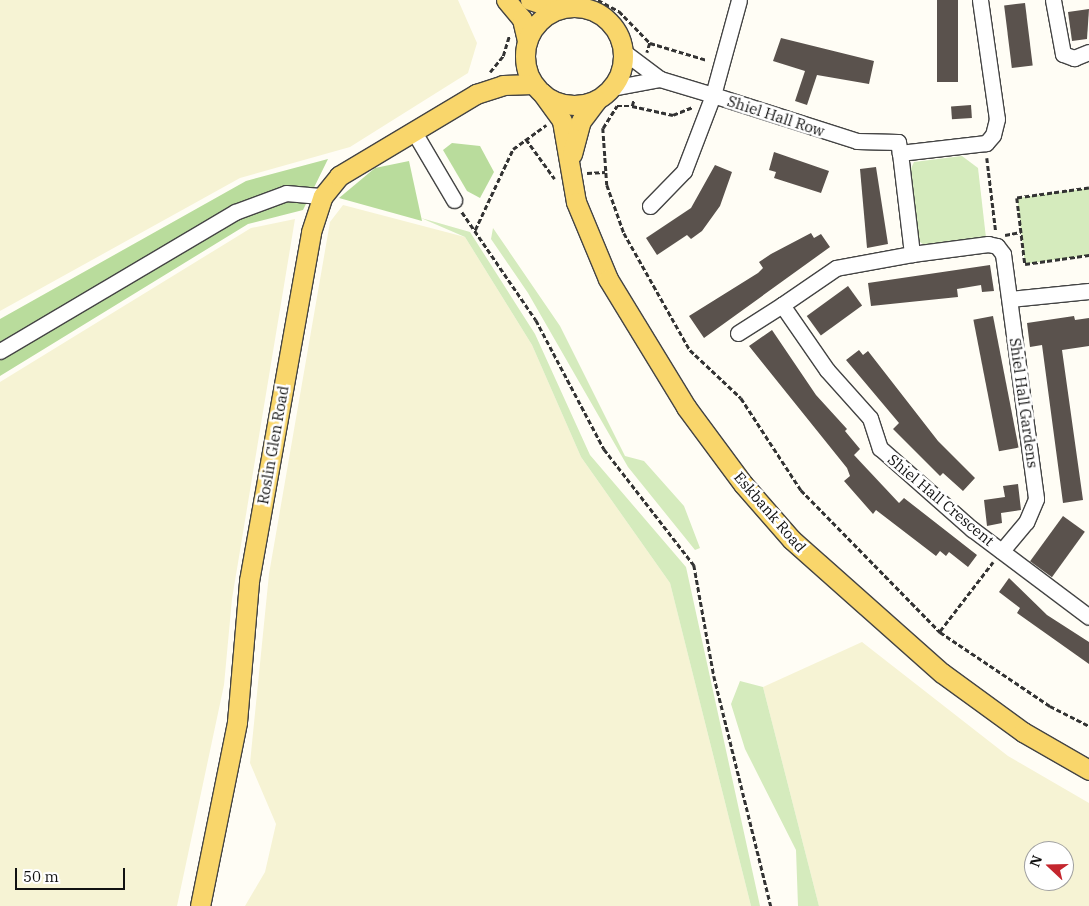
<!DOCTYPE html>
<html>
<head>
<meta charset="utf-8">
<style>
	body { margin:0 }
	#map { position:relative; width:1089px; height:906px; overflow:hidden; background:#fffdf5; font-family:"IBM Plex Serif",serif }
	div>[style] { position:absolute }
	.farmland>* { inset:0; background:#f6f3d4 }
	.green>* { inset:0; background:#d5ebbd }
	.forest>* { inset:0; background:#b9dc9c }
	.building>* { inset:0; background:#5a524d; transform-origin:0 0 }
	.path>* { height:2.5px; margin-top:-1.25px; transform-origin:0; background:repeating-linear-gradient(90deg,#333 0 5px,transparent 0 7.5px) }
	.roads { filter:drop-shadow(1px 0 #444) drop-shadow(-1px 0 #444) drop-shadow(0 1px #444) drop-shadow(0 -1px #444) }
	.minor>* { height:15px; margin:-7.5px; padding:0 7.5px; transform-origin:7.5px; border-radius:7.5px; background:#fff }
	.major>* { height:19px; margin:-9.5px; padding:0 9.5px; transform-origin:9.5px; border-radius:9.5px; background:#f9d66b }
	.major>.ring { margin:-9.5px; padding:0; box-sizing:content-box; background:none; border:19px solid #f9d66b; border-radius:50% }
	span { translate:-50% -50%; white-space:nowrap; text-align:center; line-height:1.15; -webkit-text-stroke:5px #fff; paint-order:stroke }
	.street-label { font-size:15px; color:#111 }
	.north { position:absolute; left:1024px; top:841px; width:50px; height:50px; box-sizing:border-box; background:#fff; border:1px solid #a0a0a0; border-radius:50%; rotate:291deg; font-size:14px; font-weight:700; line-height:20px; text-align:center; color:#111 }
	.north::after { content:''; display:block; margin:auto; width:18px; height:22px; background:#c4262e; clip-path:polygon(50% 0,100% 100%,50% 72%,0 100%) }
	.scale { position:absolute; left:15px; top:868px; width:110px; height:22px; box-sizing:border-box; border:2px solid #111; border-top:0; padding-left:6px; font-size:15px; line-height:18px; white-space:nowrap; color:#111; -webkit-text-stroke:4px #fff; paint-order:stroke }
</style>
</head>
<body>
<div id="map">
	<div class="farmland">
		<i style="clip-path:polygon(0 0,458px 0,477px 43px,468px 73px,350px 147px,240px 178px,0 311px)"></i>
		<i style="clip-path:polygon(343px 205px,465px 237px,532px 345px,581px 457px,670px 583px,751px 906px,245px 906px,265px 872px,276px 824px,250px 763px,269px 574px,330px 222px)"></i>
		<i style="clip-path:polygon(295px 219px,232px 599px,224px 685px,177px 906px,0 906px,0 382px,251px 228px)"></i>
		<i style="clip-path:polygon(evenodd,862px 642px,1008px 756px,1089px 803px,1089px 906px,819px 906px,763px 687px,862px 642px,1034px 851px,1064px 851px,1064px 881px,1034px 881px,1034px 851px)"></i>
	</div>
	<div class="green">
		<i style="clip-path:polygon(962px 156px,978px 168px,986px 238px,926px 246px,917px 240px,909px 173px,914px 162px)"></i>
		<i style="clip-path:polygon(1089px 188px,1089px 255px,1025px 264px,1017px 198px)"></i>
		<i style="clip-path:polygon(421px 218px,470px 232px,535px 334px,590px 455px,686px 567px,760px 906px,751px 906px,670px 583px,581px 457px,532px 345px,465px 237px)"></i>
		<i style="clip-path:polygon(493px 228px,560px 326px,625px 456px,644px 461px,684px 506px,700px 548px,695px 550px,628px 467px,528px 293px,491px 239px)"></i>
		<i style="clip-path:polygon(740px 681px,763px 687px,819px 906px,798px 906px,796px 850px,745px 749px,731px 704px)"></i>
	</div>
	<div class="forest">
		<i style="clip-path:polygon(452px 143px,480px 146px,494px 172px,480px 198px,467px 191px,443px 150px)"></i>
		<i style="clip-path:polygon(328px 159px,303px 210px,248px 224px,0 376px,0 319px,246px 181px)"></i>
		<i style="clip-path:polygon(409px 161px,422px 221px,339px 198px,375px 168px)"></i>
	</div>
	<div class="building">
		<i style="left:937px;top:0;width:21px;height:82px"></i>
		<i style="left:1025px;top:3px;width:63px;height:21px;rotate:83deg"></i>
		<i style="clip-path:polygon(1089px 9px,1087px 39px,1072px 41px,1068px 12px)"></i>
		<i style="clip-path:polygon(781px 38px,874px 61px,869px 84px,817px 75px,807px 105px,795px 101px,805px 71px,773px 61px)"></i>
		<i style="left:971px;top:105px;width:13px;height:20px;rotate:86deg"></i>
		<i style="clip-path:polygon(774px 152px,829px 171px,821px 193px,774px 178px,776px 172px,769px 170px)"></i>
		<i style="clip-path:polygon(715px 165px,732px 172px,720px 206px,702px 231px,691px 239px,687px 235px,657px 255px,646px 238px,691px 208px)"></i>
		<i style="clip-path:polygon(876px 167px,888px 244px,867px 248px,860px 169px)"></i>
		<i style="clip-path:polygon(811px 233px,814px 238px,821px 234px,830px 247px,704px 338px,689px 316px,758px 273px,763px 268px,759px 262px,771px 254px)"></i>
		<i style="clip-path:polygon(990px 265px,994px 291px,982px 292px,981px 285px,957px 289px,958px 297px,871px 306px,868px 283px)"></i>
		<i style="left:848px;top:286px;width:24px;height:51px;rotate:54deg"></i>
		<i style="left:993px;top:316px;width:134px;height:20px;rotate:79deg"></i>
		<i style="clip-path:polygon(1074px 316px,1075px 320px,1089px 318px,1089px 346px,1062px 350px,1083px 500px,1063px 503px,1042px 345px,1030px 347px,1027px 323px)"></i>
		<i style="clip-path:polygon(772px 330px,816px 395px,847px 429px,845px 431px,860px 449px,854px 455px,899px 503px,904px 498px,977px 555px,968px 567px,949px 552px,946px 556px,940px 551px,936px 556px,876px 510px,873px 514px,844px 481px,850px 476px,847px 468px,749px 346px)"></i>
		<i style="clip-path:polygon(859px 350px,863px 355px,868px 351px,938px 441px,975px 478px,963px 491px,943px 473px,940px 476px,893px 429px,899px 423px,846px 360px)"></i>
		<i style="clip-path:polygon(1018px 484px,1021px 510px,1001px 513px,1002px 523px,987px 526px,984px 500px,1005px 497px,1003px 486px)"></i>
		<i style="left:1063px;top:516px;width:27px;height:56px;rotate:36deg"></i>
		<i style="clip-path:polygon(1009px 578px,1047px 615px,1089px 642px,1089px 664px,1017px 613px,1020px 608px,999px 592px)"></i>
	</div>
	<div class="path">
		<i style="left:598px;top:0;width:24px;rotate:28deg"></i>
		<i style="left:619px;top:11px;width:45px;rotate:45.9deg"></i>
		<i style="left:650px;top:43px;width:10px;rotate:107deg"></i>
		<i style="left:650px;top:43px;width:59px;rotate:16.6deg"></i>
		<i style="left:490px;top:72px;width:21px;rotate:-51deg"></i>
		<i style="left:503px;top:56px;width:21px;rotate:-73deg"></i>
		<i style="left:632px;top:106px;width:42px;rotate:12.4deg"></i>
		<i style="left:673px;top:115px;width:22px;rotate:-22deg"></i>
		<i style="left:603px;top:128px;width:57px;rotate:86deg"></i>
		<i style="left:607px;top:185px;width:51px;rotate:70.5deg"></i>
		<i style="left:624px;top:233px;width:134px;rotate:60.6deg"></i>
		<i style="left:690px;top:350px;width:70px;rotate:43.3deg"></i>
		<i style="left:741px;top:398px;width:110px;rotate:56.9deg"></i>
		<i style="left:801px;top:490px;width:199px;rotate:45.6deg"></i>
		<i style="left:940px;top:632px;width:133px;rotate:33.9deg"></i>
		<i style="left:1050px;top:706px;width:44px;rotate:27.1deg"></i>
		<i style="left:603px;top:128px;width:26px;rotate:-58deg"></i>
		<i style="left:617px;top:106px;width:15px"></i>
		<i style="left:632px;top:106px;width:7px;rotate:-74deg"></i>
		<i style="left:526px;top:139px;width:49px;rotate:54.1deg"></i>
		<i style="left:987px;top:158px;width:75px;rotate:83.1deg"></i>
		<i style="left:587px;top:173px;width:18px;rotate:-3deg"></i>
		<i style="left:1089px;top:188px;width:73px;rotate:172.1deg"></i>
		<i style="left:1017px;top:198px;width:66px;rotate:83.1deg"></i>
		<i style="left:1025px;top:264px;width:65px;rotate:-8deg"></i>
		<i style="left:462px;top:212px;width:131px;rotate:55.6deg"></i>
		<i style="left:536px;top:320px;width:146px;rotate:62.2deg"></i>
		<i style="left:604px;top:449px;width:147px;rotate:52.2deg"></i>
		<i style="left:694px;top:565px;width:113px;rotate:79.8deg"></i>
		<i style="left:714px;top:676px;width:237px;rotate:76.1deg"></i>
		<i style="left:475px;top:230px;width:89px;rotate:-64.9deg"></i>
		<i style="left:513px;top:149px;width:41px;rotate:-36deg"></i>
		<i style="left:1005px;top:235px;width:16px;rotate:-11deg"></i>
		<i style="left:940px;top:631px;width:87px;rotate:-52.5deg"></i>
	</div>
	<div class="roads">
		<div class="minor">
			<i style="left:980px;top:0;width:120px;rotate:81.9deg"></i>
			<i style="left:997px;top:119px;width:16px;rotate:104deg"></i>
			<i style="left:993px;top:135px;width:11px;rotate:131deg"></i>
			<i style="left:986px;top:143px;width:87px;rotate:173.4deg"></i>
			<i style="left:900px;top:153px;width:102px;rotate:83.2deg"></i>
			<i style="left:912px;top:254px;width:77px;rotate:-7.5deg"></i>
			<i style="left:988px;top:244px;width:9px;rotate:13deg"></i>
			<i style="left:997px;top:246px;width:10px;rotate:53deg"></i>
			<i style="left:1003px;top:254px;width:247px;rotate:82.3deg"></i>
			<i style="left:1036px;top:499px;width:25px;rotate:113deg"></i>
			<i style="left:1026px;top:522px;width:38px;rotate:130deg"></i>
			<i style="left:1053px;top:0;width:55px;rotate:79.5deg"></i>
			<i style="left:1063px;top:54px;width:12px;rotate:20deg"></i>
			<i style="left:1074px;top:58px;width:16px;rotate:-22deg"></i>
			<i style="left:624px;top:52px;width:45px;rotate:36.9deg"></i>
			<i style="left:660px;top:79px;width:55px;rotate:16.8deg"></i>
			<i style="left:713px;top:95px;width:98px;rotate:-74.7deg"></i>
			<i style="left:612px;top:88px;width:49px;rotate:-10.6deg"></i>
			<i style="left:414px;top:132px;width:79px;rotate:59.5deg"></i>
			<i style="left:650px;top:206px;width:49px;rotate:-45.8deg"></i>
			<i style="left:684px;top:171px;width:81px;rotate:-69.1deg"></i>
			<i style="left:713px;top:95px;width:151px;rotate:17.7deg"></i>
			<i style="left:857px;top:141px;width:41px;rotate:1.4deg"></i>
			<i style="left:898px;top:142px;width:11px;rotate:80deg"></i>
			<i style="left:912px;top:254px;width:77px;rotate:169.6deg"></i>
			<i style="left:836px;top:268px;width:65px;rotate:145.6deg"></i>
			<i style="left:782px;top:305px;width:79px;rotate:55.3deg"></i>
			<i style="left:827px;top:370px;width:64px;rotate:48.1deg"></i>
			<i style="left:870px;top:418px;width:32px;rotate:72deg"></i>
			<i style="left:880px;top:448px;width:123px;rotate:41.4deg"></i>
			<i style="left:972px;top:529px;width:146px;rotate:36.9deg"></i>
			<i style="left:1010px;top:299px;width:79px;rotate:-5.8deg"></i>
			<i style="left:738px;top:333px;width:52px;rotate:-32.5deg"></i>
			<i style="left:0;top:351px;width:273px;rotate:-30.6deg"></i>
			<i style="left:235px;top:212px;width:54px;rotate:-20.4deg"></i>
			<i style="left:286px;top:193px;width:37px;rotate:5deg"></i>
		</div>
		<div class="major">
			<i style="left:506px;top:0;width:25px;rotate:50deg"></i>
			<i style="left:522px;top:19px;width:22px;rotate:77deg"></i>
			<i style="left:530px;top:0;width:26px;rotate:18deg"></i>
			<i class="ring" style="left:525px;top:7px;width:79px;height:79px"></i>
			<i style="left:542px;top:93px;width:34px;rotate:54deg"></i>
			<i style="left:562px;top:121px;width:82px;rotate:80.2deg"></i>
			<i style="left:576px;top:202px;width:83px;rotate:67.4deg"></i>
			<i style="left:608px;top:279px;width:150px;rotate:58.6deg"></i>
			<i style="left:686px;top:407px;width:96px;rotate:53.5deg"></i>
			<i style="left:743px;top:484px;width:74px;rotate:48.8deg"></i>
			<i style="left:792px;top:540px;width:200px;rotate:41.6deg"></i>
			<i style="left:942px;top:673px;width:100px;rotate:36.1deg"></i>
			<i style="left:1023px;top:732px;width:76px;rotate:29.9deg"></i>
			<i style="left:572px;top:154px;width:34px;rotate:-75deg"></i>
			<i style="left:581px;top:121px;width:26px;rotate:-53deg"></i>
			<i style="left:200px;top:906px;width:188px;rotate:-78.6deg"></i>
			<i style="left:237px;top:722px;width:142px;rotate:-85.1deg"></i>
			<i style="left:249px;top:581px;width:354px;rotate:-79.9deg"></i>
			<i style="left:311px;top:232px;width:38px;rotate:-72deg"></i>
			<i style="left:323px;top:196px;width:26px;rotate:-51deg"></i>
			<i style="left:339px;top:176px;width:160px;rotate:-30.9deg"></i>
			<i style="left:476px;top:94px;width:28px;rotate:-18deg"></i>
			<i style="left:503px;top:85px;width:30px;rotate:-2deg"></i>
		</div>
	</div>
	<div class="street-label">
		<span style="left:776px;top:116px;rotate:18deg">Shiel Hall Row</span>
		<span style="left:1024px;top:403px;rotate:82deg">Shiel Hall Gardens</span>
		<span style="left:273px;top:445px;rotate:-80deg">Roslin Glen Road</span>
		<span style="left:941px;top:500px;rotate:40deg">Shiel Hall Crescent</span>
		<span style="left:770px;top:512px;rotate:49deg">Eskbank Road</span>
	</div>
	<div class="north">N</div>
	<div class="scale">50 m</div>
</div>
</body>
</html>
